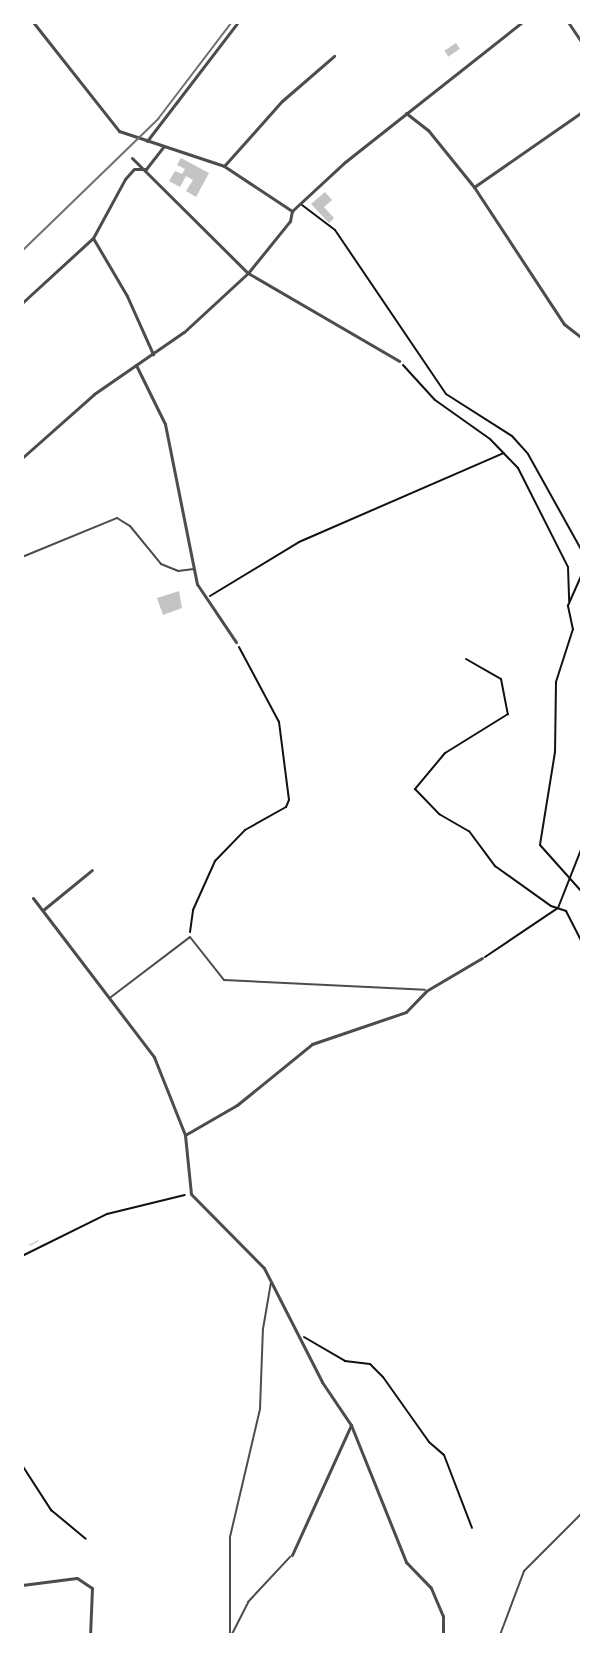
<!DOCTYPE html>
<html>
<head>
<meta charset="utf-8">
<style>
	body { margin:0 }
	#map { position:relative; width:604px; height:1657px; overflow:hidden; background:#fff; font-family:"Public Sans",sans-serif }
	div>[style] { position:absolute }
	.stream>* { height:2px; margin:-1px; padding:0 1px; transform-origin:1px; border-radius:1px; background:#d9d9d9 }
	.building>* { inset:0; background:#c4c4c4; transform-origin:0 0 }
	.path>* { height:2px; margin:-1px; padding:0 1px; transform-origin:1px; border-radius:1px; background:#111 }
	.service>* { height:2px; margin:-1px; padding:0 1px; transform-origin:1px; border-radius:1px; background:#4c4c4c }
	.minor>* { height:3px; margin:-1.5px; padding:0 1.5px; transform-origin:1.5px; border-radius:1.5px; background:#4c4c4c }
	.tram>* { height:2px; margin:-1px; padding:0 1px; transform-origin:1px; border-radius:1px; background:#707070 }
	span { translate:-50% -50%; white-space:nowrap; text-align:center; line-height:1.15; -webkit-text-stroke:7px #fff; paint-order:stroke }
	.frame { position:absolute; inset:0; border:24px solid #fff; pointer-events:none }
</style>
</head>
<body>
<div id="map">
	<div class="stream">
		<i style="left:30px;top:1245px;width:9px;rotate:-27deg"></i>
	</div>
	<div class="building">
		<i style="left:456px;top:43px;width:7px;height:14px;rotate:56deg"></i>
		<i style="clip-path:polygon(181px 158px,209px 173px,196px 197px,186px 191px,193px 180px,186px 176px,180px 187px,169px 181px,175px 171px,182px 174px,185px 169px,177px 165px)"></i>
		<i style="clip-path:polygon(325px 192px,332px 200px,324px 207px,334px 218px,329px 223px,311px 204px)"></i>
		<i style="clip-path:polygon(179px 591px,182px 608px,163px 615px,157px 598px)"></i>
	</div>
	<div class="path">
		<i style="left:302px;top:205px;width:41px;rotate:37.1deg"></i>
		<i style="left:335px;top:230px;width:198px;rotate:55.9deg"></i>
		<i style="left:446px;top:394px;width:78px;rotate:32.5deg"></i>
		<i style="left:512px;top:436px;width:24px;rotate:48deg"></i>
		<i style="left:528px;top:454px;width:111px;rotate:60.9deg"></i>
		<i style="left:403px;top:365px;width:47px;rotate:47.6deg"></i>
		<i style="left:435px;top:400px;width:67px;rotate:35.3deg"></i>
		<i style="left:490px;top:439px;width:40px;rotate:46deg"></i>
		<i style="left:518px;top:468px;width:111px;rotate:63.2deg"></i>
		<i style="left:568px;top:567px;width:34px;rotate:88deg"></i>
		<i style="left:582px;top:574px;width:35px;rotate:114deg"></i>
		<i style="left:568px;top:606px;width:24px;rotate:78deg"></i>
		<i style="left:573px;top:629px;width:56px;rotate:107.8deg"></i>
		<i style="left:556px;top:682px;width:70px;rotate:90.8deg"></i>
		<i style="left:555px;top:752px;width:94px;rotate:99.2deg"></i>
		<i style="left:540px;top:845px;width:63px;rotate:48.2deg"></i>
		<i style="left:210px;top:596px;width:104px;rotate:-31.2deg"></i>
		<i style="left:299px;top:542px;width:223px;rotate:-23.5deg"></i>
		<i style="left:466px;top:659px;width:40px;rotate:29.7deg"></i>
		<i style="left:501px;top:679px;width:36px;rotate:79deg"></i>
		<i style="left:508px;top:714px;width:74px;rotate:148.2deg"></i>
		<i style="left:445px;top:753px;width:47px;rotate:129.8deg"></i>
		<i style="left:415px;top:789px;width:35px;rotate:46deg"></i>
		<i style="left:439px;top:814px;width:34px;rotate:30deg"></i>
		<i style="left:469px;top:831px;width:44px;rotate:53.4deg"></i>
		<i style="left:495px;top:866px;width:69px;rotate:35.5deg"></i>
		<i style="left:551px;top:906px;width:16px;rotate:18deg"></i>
		<i style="left:566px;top:911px;width:36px;rotate:63deg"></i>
		<i style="left:190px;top:932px;width:22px;rotate:-82deg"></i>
		<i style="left:193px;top:910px;width:54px;rotate:-65.8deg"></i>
		<i style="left:215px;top:861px;width:43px;rotate:-45.9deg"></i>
		<i style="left:245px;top:830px;width:47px;rotate:-29.3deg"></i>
		<i style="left:286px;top:807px;width:8px;rotate:-67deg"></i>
		<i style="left:289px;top:800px;width:79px;rotate:-97.3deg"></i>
		<i style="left:279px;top:722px;width:85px;rotate:-118.1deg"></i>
		<i style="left:485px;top:957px;width:88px;rotate:-33.9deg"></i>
		<i style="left:558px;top:908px;width:66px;rotate:-68.5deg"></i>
		<i style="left:22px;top:1256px;width:95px;rotate:-26.3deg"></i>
		<i style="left:107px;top:1214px;width:80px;rotate:-13.7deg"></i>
		<i style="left:304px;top:1337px;width:48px;rotate:30.3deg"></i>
		<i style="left:345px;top:1361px;width:25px;rotate:7deg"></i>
		<i style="left:370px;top:1364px;width:18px;rotate:45deg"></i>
		<i style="left:383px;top:1377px;width:80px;rotate:54.7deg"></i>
		<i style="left:429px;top:1442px;width:20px;rotate:41deg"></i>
		<i style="left:444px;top:1455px;width:78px;rotate:69deg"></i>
		<i style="left:22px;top:1465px;width:54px;rotate:57.2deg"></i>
		<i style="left:51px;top:1510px;width:45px;rotate:39.6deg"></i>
	</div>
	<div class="service">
		<i style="left:22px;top:557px;width:103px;rotate:-22.3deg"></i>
		<i style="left:117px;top:518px;width:15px;rotate:32deg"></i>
		<i style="left:130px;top:526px;width:49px;rotate:50.8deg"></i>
		<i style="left:161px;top:564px;width:18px;rotate:22deg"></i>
		<i style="left:178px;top:571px;width:16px;rotate:-7deg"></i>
		<i style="left:111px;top:997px;width:99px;rotate:-37.2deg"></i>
		<i style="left:190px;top:937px;width:55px;rotate:51.7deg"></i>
		<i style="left:224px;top:980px;width:201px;rotate:2.8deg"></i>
		<i style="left:232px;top:1634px;width:36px;rotate:-63deg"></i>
		<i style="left:248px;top:1602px;width:62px;rotate:-47deg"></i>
		<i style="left:230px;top:1635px;width:98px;rotate:-90deg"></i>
		<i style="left:230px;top:1537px;width:131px;rotate:-76.8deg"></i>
		<i style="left:260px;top:1409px;width:80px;rotate:-87.9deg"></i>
		<i style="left:263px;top:1329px;width:48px;rotate:-80.3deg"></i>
		<i style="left:500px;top:1635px;width:68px;rotate:-69.4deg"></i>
		<i style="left:524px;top:1571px;width:82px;rotate:-45deg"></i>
	</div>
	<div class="minor">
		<i style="left:33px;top:22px;width:139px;rotate:51.7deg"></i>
		<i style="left:119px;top:131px;width:111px;rotate:18.4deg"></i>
		<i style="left:224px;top:166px;width:82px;rotate:33.5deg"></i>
		<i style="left:568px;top:22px;width:25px;rotate:56deg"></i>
		<i style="left:406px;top:113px;width:28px;rotate:38deg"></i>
		<i style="left:428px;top:130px;width:73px;rotate:51.1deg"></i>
		<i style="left:474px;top:187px;width:164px;rotate:56.7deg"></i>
		<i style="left:564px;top:324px;width:23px;rotate:38deg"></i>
		<i style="left:22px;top:120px;width:9px;rotate:90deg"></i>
		<i style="left:147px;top:141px;width:150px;rotate:-52.6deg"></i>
		<i style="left:132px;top:158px;width:163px;rotate:44.8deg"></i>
		<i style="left:248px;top:273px;width:175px;rotate:30.2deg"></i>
		<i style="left:224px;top:166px;width:87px;rotate:-48.3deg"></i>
		<i style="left:282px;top:101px;width:69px;rotate:-40.9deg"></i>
		<i style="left:474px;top:187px;width:131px;rotate:-34.8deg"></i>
		<i style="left:93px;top:238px;width:67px;rotate:59.6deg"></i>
		<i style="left:127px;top:296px;width:64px;rotate:65.9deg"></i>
		<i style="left:22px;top:303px;width:96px;rotate:-42.5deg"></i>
		<i style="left:93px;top:238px;width:67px;rotate:-61.5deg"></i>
		<i style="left:125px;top:179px;width:13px;rotate:-48deg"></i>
		<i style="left:134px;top:169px;width:12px"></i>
		<i style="left:146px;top:169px;width:29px;rotate:-52deg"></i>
		<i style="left:136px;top:365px;width:66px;rotate:63.8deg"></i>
		<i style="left:165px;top:424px;width:163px;rotate:78.7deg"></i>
		<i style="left:197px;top:584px;width:70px;rotate:56.1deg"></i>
		<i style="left:22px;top:458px;width:96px;rotate:-41.6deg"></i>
		<i style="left:94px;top:394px;width:109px;rotate:-34.6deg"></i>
		<i style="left:184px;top:332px;width:87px;rotate:-42.7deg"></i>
		<i style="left:248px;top:273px;width:67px;rotate:-51.1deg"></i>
		<i style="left:290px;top:221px;width:10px;rotate:-79deg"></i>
		<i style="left:292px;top:211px;width:72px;rotate:-42.8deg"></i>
		<i style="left:345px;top:162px;width:226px;rotate:-38.3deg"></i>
		<i style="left:33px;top:898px;width:200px;rotate:52.7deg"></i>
		<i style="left:154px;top:1057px;width:84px;rotate:68.3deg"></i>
		<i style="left:185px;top:1135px;width:59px;rotate:84.2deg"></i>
		<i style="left:191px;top:1194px;width:104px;rotate:45.4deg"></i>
		<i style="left:264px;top:1268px;width:128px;rotate:63deg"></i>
		<i style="left:322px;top:1382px;width:52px;rotate:56deg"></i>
		<i style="left:351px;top:1425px;width:148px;rotate:68.1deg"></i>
		<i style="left:406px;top:1562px;width:36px;rotate:46deg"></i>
		<i style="left:431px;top:1588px;width:30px;rotate:67deg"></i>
		<i style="left:443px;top:1616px;width:19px;rotate:90deg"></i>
		<i style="left:43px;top:910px;width:63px;rotate:-39.2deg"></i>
		<i style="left:185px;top:1135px;width:60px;rotate:-30deg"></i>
		<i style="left:237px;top:1105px;width:97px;rotate:-39.1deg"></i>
		<i style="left:312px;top:1044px;width:99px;rotate:-18.8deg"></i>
		<i style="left:406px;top:1012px;width:29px;rotate:-46deg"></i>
		<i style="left:426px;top:991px;width:65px;rotate:-30.5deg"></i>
		<i style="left:292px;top:1555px;width:143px;rotate:-65.6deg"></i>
		<i style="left:22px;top:1585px;width:55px;rotate:-7.3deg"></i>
		<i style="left:77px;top:1578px;width:18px;rotate:34deg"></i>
		<i style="left:92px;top:1588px;width:47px;rotate:92.4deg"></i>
	</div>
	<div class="tram">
		<i style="left:22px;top:251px;width:190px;rotate:-44.1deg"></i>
		<i style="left:158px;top:119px;width:122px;rotate:-52.7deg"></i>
	</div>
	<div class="frame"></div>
</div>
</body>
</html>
